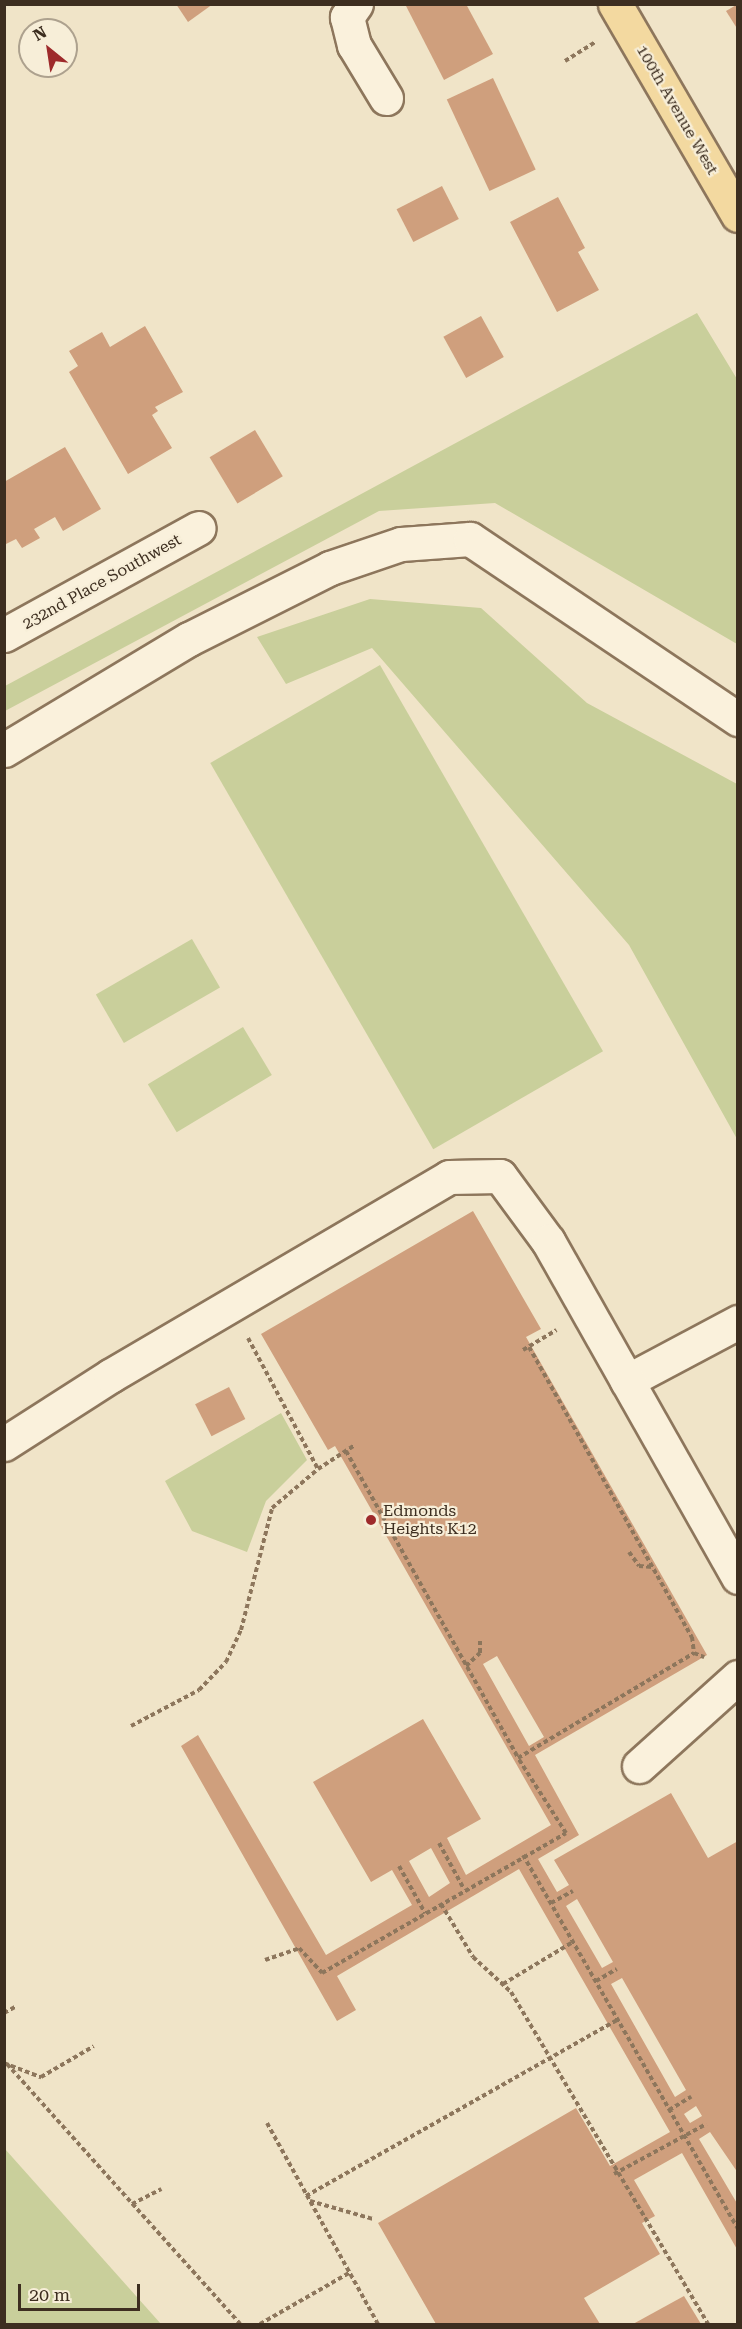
<!DOCTYPE html>
<html>
<head>
<meta charset="utf-8">
<style>
	body { margin:0 }
	#map { position:relative; width:742px; height:2329px; overflow:hidden; background:#f0e4c8; font-family:"Roboto Serif",serif }
	div>[style] { position:absolute }
	.green>* { inset:0; background:#c9cf9b; transform-origin:0 0 }
	.building>* { inset:0; background:#cf9f7d; transform-origin:0 0 }
	.path>* { height:4px; margin-top:-2px; transform-origin:0; background:repeating-linear-gradient(90deg,#8d765c 0 4.5px,transparent 0 7.5px) }
	.roads { filter:drop-shadow(2px 0 #8d765c) drop-shadow(-2px 0 #8d765c) drop-shadow(0 2px #8d765c) drop-shadow(0 -2px #8d765c) }
	.minor>* { height:33px; margin:-16.5px; padding:0 16.5px; transform-origin:16.5px; border-radius:16.5px; background:#faf1dc }
	.major>* { height:33px; margin:-16.5px; padding:0 16.5px; transform-origin:16.5px; border-radius:16.5px; background:#f3d9a0 }
	.dots>* { width:16px; height:16px; translate:-50% -50%; box-sizing:border-box; border:3px solid #f7eed8; border-radius:50% }
	span { translate:-50% -50%; white-space:nowrap; text-align:center; line-height:1.15; -webkit-text-stroke:4.5px #f7eed8; paint-order:stroke }
	.street-label { font-size:16px; color:#3d2e20 }
	.poi-label { font-size:16px; color:#3d2e20 }
	.left { translate:0 -50%; text-align:left }
	.frame { position:absolute; inset:0; border:6px solid #3d2e20; pointer-events:none }
	.north { position:absolute; left:18px; top:18px; width:60px; height:60px; box-sizing:border-box; background:#f7eed8; border:2px solid #ada18e; border-radius:50%; rotate:330deg; font-size:16px; font-weight:700; line-height:24px; text-align:center; color:#3d2e20 }
	.north::after { content:''; display:block; margin:auto; width:21px; height:27px; background:#9e2a2b; clip-path:polygon(50% 0,100% 100%,50% 72%,0 100%) }
	.scale { position:absolute; left:18px; top:2284px; width:122px; height:27px; box-sizing:border-box; border:3px solid #3d2e20; border-top:0; padding-left:8px; font-size:18px; line-height:21px; white-space:nowrap; color:#3d2e20; -webkit-text-stroke:4px #f7eed8; paint-order:stroke }
</style>
</head>
<body>
<div id="map">
	<div class="green">
		<i style="clip-path:polygon(697px 313px,737px 379px,737px 644px,495px 503px,379px 511px,5px 711px,5px 686px)"></i>
		<i style="clip-path:polygon(370px 599px,481px 608px,587px 703px,737px 784px,737px 1139px,629px 945px,372px 648px,286px 684px,257px 637px)"></i>
		<i style="left:380px;top:665px;width:446px;height:196px;rotate:60deg"></i>
		<i style="left:192px;top:939px;width:56px;height:111px;rotate:60deg"></i>
		<i style="left:243px;top:1027px;width:56px;height:111px;rotate:59deg"></i>
		<i style="clip-path:polygon(281px 1413px,307px 1460px,266px 1501px,247px 1552px,192px 1531px,165px 1481px)"></i>
		<i style="clip-path:polygon(4px 2149px,5px 2149px,161px 2324px,5px 2324px)"></i>
	</div>
	<div class="building">
		<i style="clip-path:polygon(176px 4px,213px 4px,188px 22px)"></i>
		<i style="clip-path:polygon(405px 4px,466px 4px,493px 54px,444px 80px)"></i>
		<i style="clip-path:polygon(738px 4px,738px 30px,726px 11px)"></i>
		<i style="left:493px;top:78px;width:101px;height:51px;rotate:65deg"></i>
		<i style="left:442px;top:186px;width:37px;height:51px;rotate:63deg"></i>
		<i style="clip-path:polygon(558px 197px,585px 248px,578px 252px,599px 290px,557px 312px,510px 222px)"></i>
		<i style="left:481px;top:316px;width:47px;height:43px;rotate:61deg"></i>
		<i style="clip-path:polygon(145px 326px,183px 392px,155px 407px,158px 411px,152px 415px,172px 448px,128px 474px,69px 372px,78px 366px,69px 351px,102px 332px,110px 347px)"></i>
		<i style="left:255px;top:430px;width:54px;height:53px;rotate:59deg"></i>
		<i style="clip-path:polygon(65px 447px,101px 509px,63px 531px,55px 517px,34px 529px,40px 538px,22px 548px,16px 539px,4px 545px,4px 482px)"></i>
		<i style="clip-path:polygon(evenodd,473px 1211px,541px 1329px,526px 1337px,707px 1655px,535px 1755px,579px 1835px,538px 1859px,557px 1892px,569px 1885px,554px 1860px,671px 1793px,708px 1858px,738px 1841px,738px 2173px,710px 2132px,699px 2139px,738px 2205px,738px 2251px,682px 2153px,634px 2180px,655px 2216px,642px 2223px,660px 2254px,584px 2298px,600px 2324px,436px 2324px,378px 2223px,576px 2108px,610px 2166px,670px 2132px,519px 1869px,337px 1976px,356px 2010px,337px 2021px,181px 1746px,198px 1735px,326px 1955px,412px 1905px,392px 1870px,371px 1882px,313px 1782px,423px 1719px,481px 1819px,447px 1838px,466px 1875px,551px 1825px,335px 1446px,328px 1450px,261px 1334px,473px 1211px,497px 1656px,544px 1737px,529px 1746px,483px 1664px,497px 1656px,473px 1211px,431px 1848px,450px 1883px,429px 1897px,409px 1861px,431px 1848px,473px 1211px,577px 1899px,613px 1962px,602px 1968px,566px 1906px,577px 1899px,473px 1211px,622px 1978px,686px 2090px,675px 2097px,611px 1984px,622px 1978px,473px 1211px,696px 2106px,702px 2116px,690px 2123px,684px 2114px,696px 2106px)"></i>
		<i style="left:229px;top:1387px;width:36px;height:38px;rotate:63deg"></i>
		<i style="clip-path:polygon(684px 2296px,701px 2324px,633px 2324px)"></i>
	</div>
	<div class="path">
		<i style="left:565px;top:61px;width:36px;rotate:-32deg"></i>
		<i style="left:248px;top:1338px;width:149px;rotate:61.9deg"></i>
		<i style="left:529px;top:1347px;width:333px;rotate:60.7deg"></i>
		<i style="left:692px;top:1637px;width:16px;rotate:83deg"></i>
		<i style="left:523px;top:1350px;width:39px;rotate:-31deg"></i>
		<i style="left:346px;top:1451px;width:352px;rotate:60.7deg"></i>
		<i style="left:629px;top:1552px;width:17px;rotate:54deg"></i>
		<i style="left:639px;top:1566px;width:14px;rotate:4deg"></i>
		<i style="left:466px;top:1666px;width:19px;rotate:-43deg"></i>
		<i style="left:480px;top:1653px;width:15px;rotate:-90deg"></i>
		<i style="left:131px;top:1726px;width:77px;rotate:-27.9deg"></i>
		<i style="left:199px;top:1690px;width:39px;rotate:-46deg"></i>
		<i style="left:226px;top:1662px;width:35px;rotate:-65deg"></i>
		<i style="left:241px;top:1630px;width:126px;rotate:-75.7deg"></i>
		<i style="left:272px;top:1508px;width:60px;rotate:-40.3deg"></i>
		<i style="left:318px;top:1469px;width:44px;rotate:-33deg"></i>
		<i style="left:439px;top:1843px;width:52px;rotate:61.5deg"></i>
		<i style="left:523px;top:1855px;width:431px;rotate:60.1deg"></i>
		<i style="left:399px;top:1866px;width:54px;rotate:61deg"></i>
		<i style="left:551px;top:1903px;width:25px;rotate:-29deg"></i>
		<i style="left:441px;top:1904px;width:62px;rotate:58.9deg"></i>
		<i style="left:473px;top:1957px;width:52px;rotate:42.6deg"></i>
		<i style="left:511px;top:1992px;width:386px;rotate:59.3deg"></i>
		<i style="left:265px;top:1960px;width:36px;rotate:-19deg"></i>
		<i style="left:299px;top:1948px;width:34px;rotate:47deg"></i>
		<i style="left:322px;top:1973px;width:281px;rotate:-29.8deg"></i>
		<i style="left:566px;top:1833px;width:89px;rotate:-122.6deg"></i>
		<i style="left:518px;top:1758px;width:205px;rotate:-30.8deg"></i>
		<i style="left:694px;top:1653px;width:11px;rotate:22deg"></i>
		<i style="left:596px;top:1981px;width:24px;rotate:-30deg"></i>
		<i style="left:503px;top:1984px;width:82px;rotate:-31deg"></i>
		<i style="left:4px;top:2013px;width:13px;rotate:-29deg"></i>
		<i style="left:4px;top:2063px;width:40px;rotate:21deg"></i>
		<i style="left:41px;top:2077px;width:61px;rotate:-30.3deg"></i>
		<i style="left:7px;top:2064px;width:349px;rotate:48.1deg"></i>
		<i style="left:669px;top:2110px;width:26px;rotate:-31deg"></i>
		<i style="left:267px;top:2123px;width:230px;rotate:61.1deg"></i>
		<i style="left:614px;top:2174px;width:105px;rotate:-28.5deg"></i>
		<i style="left:306px;top:2196px;width:357px;rotate:-29.5deg"></i>
		<i style="left:310px;top:2201px;width:66px;rotate:15.9deg"></i>
		<i style="left:132px;top:2204px;width:33px;rotate:-27deg"></i>
		<i style="left:260px;top:2324px;width:103px;rotate:-29.8deg"></i>
	</div>
	<div class="roads">
		<div class="minor">
			<i style="left:356px;top:4px;width:16px;rotate:125deg"></i>
			<i style="left:347px;top:17px;width:29px;rotate:76deg"></i>
			<i style="left:354px;top:45px;width:62px;rotate:58.9deg"></i>
			<i style="left:4px;top:635px;width:222px;rotate:-28.8deg"></i>
			<i style="left:4px;top:750px;width:216px;rotate:-31deg"></i>
			<i style="left:189px;top:639px;width:158px;rotate:-26.7deg"></i>
			<i style="left:330px;top:568px;width:75px;rotate:-18.7deg"></i>
			<i style="left:401px;top:544px;width:69px;rotate:-4.1deg"></i>
			<i style="left:470px;top:539px;width:323px;rotate:33.9deg"></i>
			<i style="left:627px;top:1381px;width:126px;rotate:-28deg"></i>
			<i style="left:4px;top:1444px;width:126px;rotate:-32.7deg"></i>
			<i style="left:110px;top:1376px;width:393px;rotate:-30.4deg"></i>
			<i style="left:449px;top:1177px;width:51px;rotate:-1.1deg"></i>
			<i style="left:500px;top:1176px;width:81px;rotate:53.6deg"></i>
			<i style="left:548px;top:1241px;width:386px;rotate:60.5deg"></i>
			<i style="left:639px;top:1766px;width:133px;rotate:-42deg"></i>
		</div>
		<div class="major">
			<i style="left:615px;top:4px;width:244px;rotate:59.8deg"></i>
		</div>
	</div>
	<div class="dots">
		<i style="left:371px;top:1520px;background:#9e2a2b"></i>
	</div>
	<div class="street-label">
		<span style="left:677px;top:110px;rotate:60deg">100th Avenue West</span>
		<span style="left:102px;top:582px;rotate:-29deg">232nd Place Southwest</span>
	</div>
	<div class="poi-label">
		<span class="left" style="left:383px;top:1520px">Edmonds<br>Heights K12</span>
	</div>
	<div class="frame"></div>
	<div class="north">N</div>
	<div class="scale">20 m</div>
</div>
</body>
</html>
